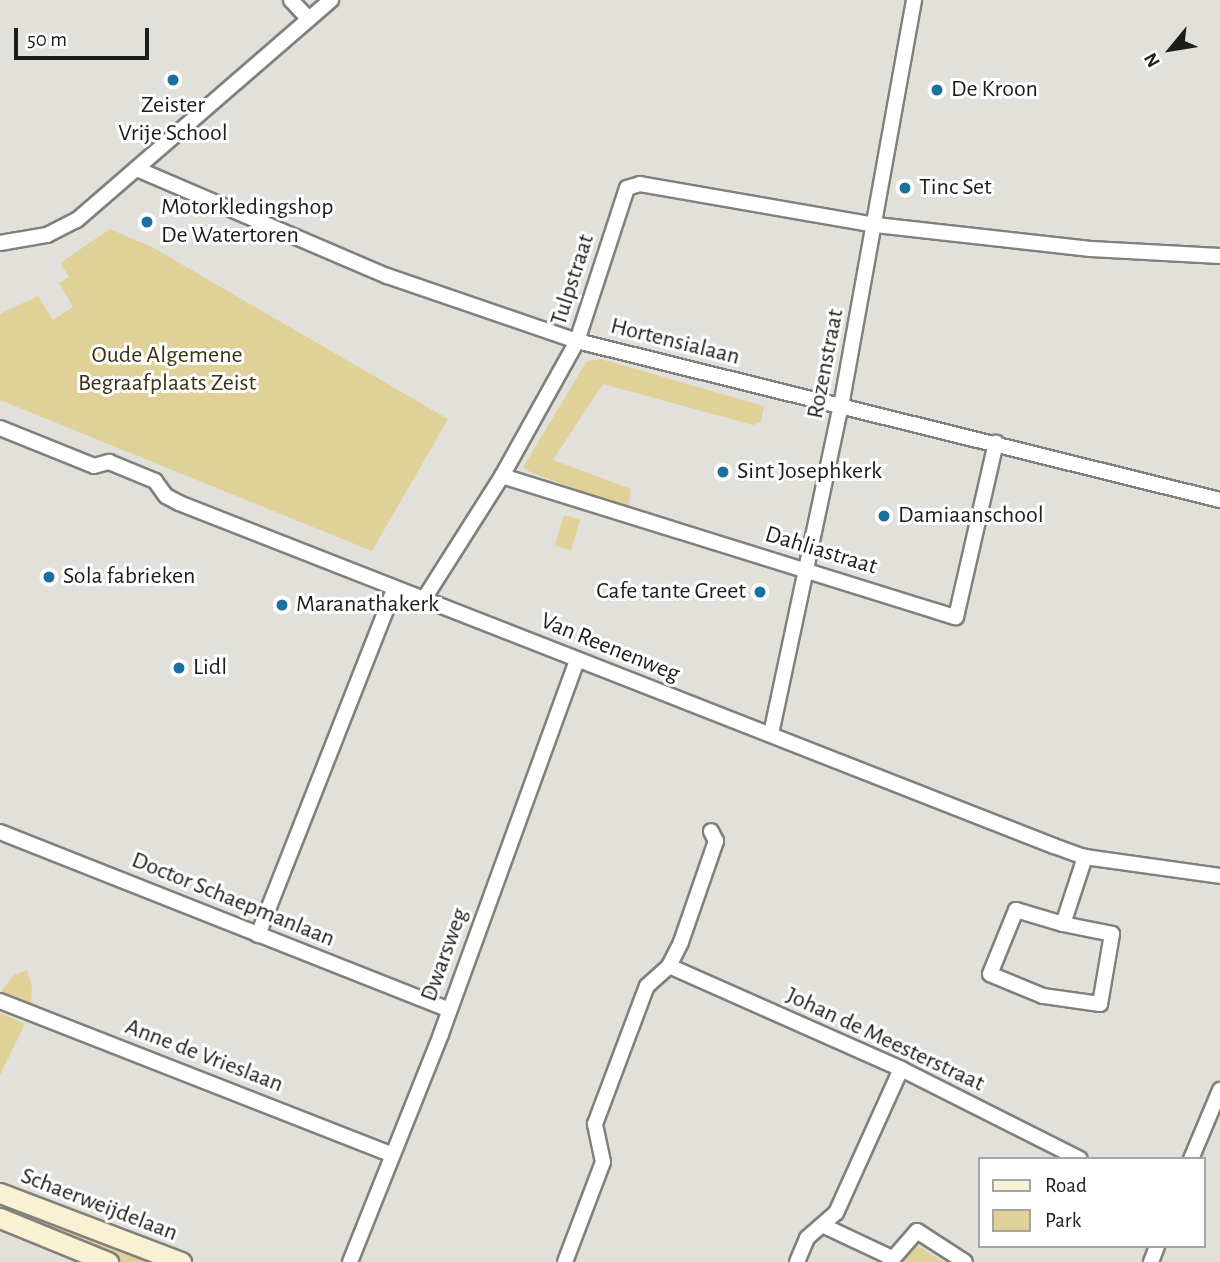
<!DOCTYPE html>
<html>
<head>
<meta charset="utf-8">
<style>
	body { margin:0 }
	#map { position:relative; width:1220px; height:1262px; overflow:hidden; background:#e1e0da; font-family:"Alegreya Sans",sans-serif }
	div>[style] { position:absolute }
	.green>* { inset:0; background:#e0d198; transform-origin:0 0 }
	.roads { filter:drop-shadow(2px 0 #82807b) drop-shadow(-2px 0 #82807b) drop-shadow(0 2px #82807b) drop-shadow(0 -2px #82807b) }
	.street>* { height:14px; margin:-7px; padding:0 7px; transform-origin:7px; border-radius:7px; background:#fff }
	.secondary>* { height:19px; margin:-9.5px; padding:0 9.5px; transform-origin:9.5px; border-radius:9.5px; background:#f9f1d3 }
	.dots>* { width:19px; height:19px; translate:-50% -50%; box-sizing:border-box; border:4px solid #fff; border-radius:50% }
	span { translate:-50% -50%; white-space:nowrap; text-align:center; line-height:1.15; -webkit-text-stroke:6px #fff; paint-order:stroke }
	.poi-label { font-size:24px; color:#1d1d1b }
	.left { translate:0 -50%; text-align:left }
	.right { translate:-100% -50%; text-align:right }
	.street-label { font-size:24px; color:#1d1d1b }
	.park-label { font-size:24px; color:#3a3211 }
	.legend { position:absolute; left:978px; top:1157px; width:228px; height:91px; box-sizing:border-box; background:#fff; border:2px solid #a5a5a4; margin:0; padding:9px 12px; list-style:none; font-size:21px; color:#1d1d1b }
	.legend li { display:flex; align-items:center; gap:14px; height:35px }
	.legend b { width:35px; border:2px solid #a5a5a4 }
	.north { position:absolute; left:1136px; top:14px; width:70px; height:70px; -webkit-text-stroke:5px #fff; paint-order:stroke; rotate:240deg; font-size:19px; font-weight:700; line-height:28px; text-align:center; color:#1d1d1b }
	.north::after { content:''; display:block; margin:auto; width:24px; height:32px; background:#1d1d1b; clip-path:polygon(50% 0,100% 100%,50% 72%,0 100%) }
	.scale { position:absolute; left:14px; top:28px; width:135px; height:32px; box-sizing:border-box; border:4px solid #1d1d1b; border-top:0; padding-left:9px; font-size:21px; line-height:24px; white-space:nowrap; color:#1d1d1b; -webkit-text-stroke:5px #fff; paint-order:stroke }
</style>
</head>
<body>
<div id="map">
	<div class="green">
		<i style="clip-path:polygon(110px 229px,152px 247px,448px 419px,372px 551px,0 400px,0 314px,38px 296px,53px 320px,73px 307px,59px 283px,69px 277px,60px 263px)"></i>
		<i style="clip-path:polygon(601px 359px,764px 406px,761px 422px,753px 425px,603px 384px,553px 460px,631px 489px,628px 509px,530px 472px,523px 467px,587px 361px)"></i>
		<i style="left:564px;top:515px;width:17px;height:32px;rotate:17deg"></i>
		<i style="clip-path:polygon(27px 970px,32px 986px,31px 1003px,1px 991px,14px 975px)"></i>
		<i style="clip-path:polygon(0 1013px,25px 1024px,0 1075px)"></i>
		<i style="clip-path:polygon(0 1198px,158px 1262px,119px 1262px,0 1214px)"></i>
		<i style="clip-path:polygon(916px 1245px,944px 1262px,903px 1262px)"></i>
	</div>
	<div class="roads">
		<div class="street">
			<i style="left:291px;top:0;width:26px;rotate:47deg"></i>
			<i style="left:137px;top:169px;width:272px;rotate:23.2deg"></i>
			<i style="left:387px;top:276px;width:201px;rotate:18.9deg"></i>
			<i style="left:577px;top:341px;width:662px;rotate:13.89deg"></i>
			<i style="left:0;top:243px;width:48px;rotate:-9.7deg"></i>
			<i style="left:47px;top:235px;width:34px;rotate:-27deg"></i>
			<i style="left:77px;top:220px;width:336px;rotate:-40.9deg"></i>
			<i style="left:0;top:428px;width:101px;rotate:22deg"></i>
			<i style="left:94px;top:466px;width:16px;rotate:-15deg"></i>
			<i style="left:109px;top:462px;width:50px;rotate:22.4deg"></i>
			<i style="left:155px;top:481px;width:19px;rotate:54deg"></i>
			<i style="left:166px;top:496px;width:15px;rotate:28deg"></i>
			<i style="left:179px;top:503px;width:940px;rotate:21.41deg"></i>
			<i style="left:1054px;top:846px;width:33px;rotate:20deg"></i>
			<i style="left:1085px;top:857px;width:136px;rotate:8deg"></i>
			<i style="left:502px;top:476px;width:475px;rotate:17.3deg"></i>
			<i style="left:956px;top:617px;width:179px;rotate:-77.1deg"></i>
			<i style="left:424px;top:599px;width:146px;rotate:-57.6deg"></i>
			<i style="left:502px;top:476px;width:154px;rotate:-60.9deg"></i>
			<i style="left:577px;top:341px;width:161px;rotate:-71.9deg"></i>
			<i style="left:627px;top:188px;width:14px;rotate:-17deg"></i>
			<i style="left:640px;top:184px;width:240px;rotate:9.9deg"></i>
			<i style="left:876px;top:225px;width:216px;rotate:6.4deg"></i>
			<i style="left:1091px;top:249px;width:129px;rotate:3.1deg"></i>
			<i style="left:771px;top:734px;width:335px;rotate:-78deg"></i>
			<i style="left:841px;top:406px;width:413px;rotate:-79.8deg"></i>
			<i style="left:0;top:832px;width:483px;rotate:21.6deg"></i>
			<i style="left:1063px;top:924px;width:50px;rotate:11.5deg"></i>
			<i style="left:1112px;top:934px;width:71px;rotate:99.7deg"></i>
			<i style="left:1100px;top:1004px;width:58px;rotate:-172deg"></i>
			<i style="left:1043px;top:996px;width:57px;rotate:-157.5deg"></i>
			<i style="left:990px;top:974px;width:69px;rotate:-67.9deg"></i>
			<i style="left:1016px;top:910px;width:49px;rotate:16.6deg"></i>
			<i style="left:1063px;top:924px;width:71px;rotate:-71.8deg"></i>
			<i style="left:258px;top:935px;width:372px;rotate:-68.5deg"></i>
			<i style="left:669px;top:966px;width:254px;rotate:23.9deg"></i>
			<i style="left:901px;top:1069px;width:200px;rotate:26.7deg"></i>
			<i style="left:0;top:1001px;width:421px;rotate:21.4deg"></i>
			<i style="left:1191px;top:1159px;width:75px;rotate:-67.2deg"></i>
			<i style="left:822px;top:1225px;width:77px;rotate:25.2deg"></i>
			<i style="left:350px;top:1262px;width:245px;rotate:-68.2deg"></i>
			<i style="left:441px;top:1034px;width:398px;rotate:-70deg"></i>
			<i style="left:565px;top:1262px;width:107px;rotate:-69.2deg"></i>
			<i style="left:603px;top:1162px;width:39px;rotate:-102deg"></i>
			<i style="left:595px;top:1124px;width:147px;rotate:-69.4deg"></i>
			<i style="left:647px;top:986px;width:30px;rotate:-42deg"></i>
			<i style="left:669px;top:966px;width:27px;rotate:-63deg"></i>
			<i style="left:681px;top:942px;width:107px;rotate:-70.9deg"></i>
			<i style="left:716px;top:841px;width:11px;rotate:-117deg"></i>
			<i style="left:797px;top:1262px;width:26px;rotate:-67deg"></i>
			<i style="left:807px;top:1238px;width:38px;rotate:-41deg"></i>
			<i style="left:836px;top:1213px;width:158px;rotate:-65.7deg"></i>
			<i style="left:890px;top:1262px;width:41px;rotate:-48.9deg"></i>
			<i style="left:917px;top:1231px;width:57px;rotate:32.9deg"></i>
			<i style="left:1151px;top:1262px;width:17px;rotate:-69deg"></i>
		</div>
		<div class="secondary">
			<i style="left:0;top:1193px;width:194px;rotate:20.9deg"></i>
			<i style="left:0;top:1218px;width:117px;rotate:22.2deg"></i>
		</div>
	</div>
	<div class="dots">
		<i style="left:173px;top:80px;background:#1b70a0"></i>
		<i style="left:937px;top:90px;background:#1b70a0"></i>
		<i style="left:905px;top:188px;background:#1b70a0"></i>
		<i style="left:147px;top:222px;background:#1b70a0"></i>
		<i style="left:723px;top:472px;background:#1b70a0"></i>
		<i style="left:884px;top:516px;background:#1b70a0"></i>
		<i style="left:49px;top:577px;background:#1b70a0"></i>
		<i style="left:760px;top:592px;background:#1b70a0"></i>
		<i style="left:282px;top:605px;background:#1b70a0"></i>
		<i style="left:179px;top:668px;background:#1b70a0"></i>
	</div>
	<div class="poi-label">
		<span class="left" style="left:951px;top:90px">De Kroon</span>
		<span style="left:173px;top:120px">Zeister<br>Vrije School</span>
		<span class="left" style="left:919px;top:188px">Tinc Set</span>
		<span class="left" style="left:161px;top:222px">Motorkledingshop<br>De Watertoren</span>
		<span class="left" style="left:737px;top:472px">Sint Josephkerk</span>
		<span class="left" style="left:898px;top:516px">Damiaanschool</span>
		<span class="left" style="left:63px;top:577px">Sola fabrieken</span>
		<span class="right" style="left:746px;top:592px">Cafe tante Greet</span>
		<span class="left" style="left:296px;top:605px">Maranathakerk</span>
		<span class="left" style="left:193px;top:668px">Lidl</span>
	</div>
	<div class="street-label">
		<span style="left:573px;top:280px;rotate:-72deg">Tulpstraat</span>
		<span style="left:675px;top:342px;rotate:14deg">Hortensialaan</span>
		<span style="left:826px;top:364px;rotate:-79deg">Rozenstraat</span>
		<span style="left:821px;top:551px;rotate:17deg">Dahliastraat</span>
		<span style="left:610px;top:648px;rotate:22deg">Van Reenenweg</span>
		<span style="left:233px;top:900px;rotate:22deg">Doctor Schaepmanlaan</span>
		<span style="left:445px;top:955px;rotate:-70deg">Dwarsweg</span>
		<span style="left:885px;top:1040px;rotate:25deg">Johan de Meesterstraat</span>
		<span style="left:204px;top:1056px;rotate:21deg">Anne de Vrieslaan</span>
		<span style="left:99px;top:1205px;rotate:21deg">Schaerweijdelaan</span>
	</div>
	<div class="park-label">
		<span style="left:167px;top:370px">Oude Algemene<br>Begraafplaats Zeist</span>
	</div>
	<ul class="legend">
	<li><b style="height:9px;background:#f9f1d3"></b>Road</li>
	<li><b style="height:19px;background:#e0d198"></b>Park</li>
	</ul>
	<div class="north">N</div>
	<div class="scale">50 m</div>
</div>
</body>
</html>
